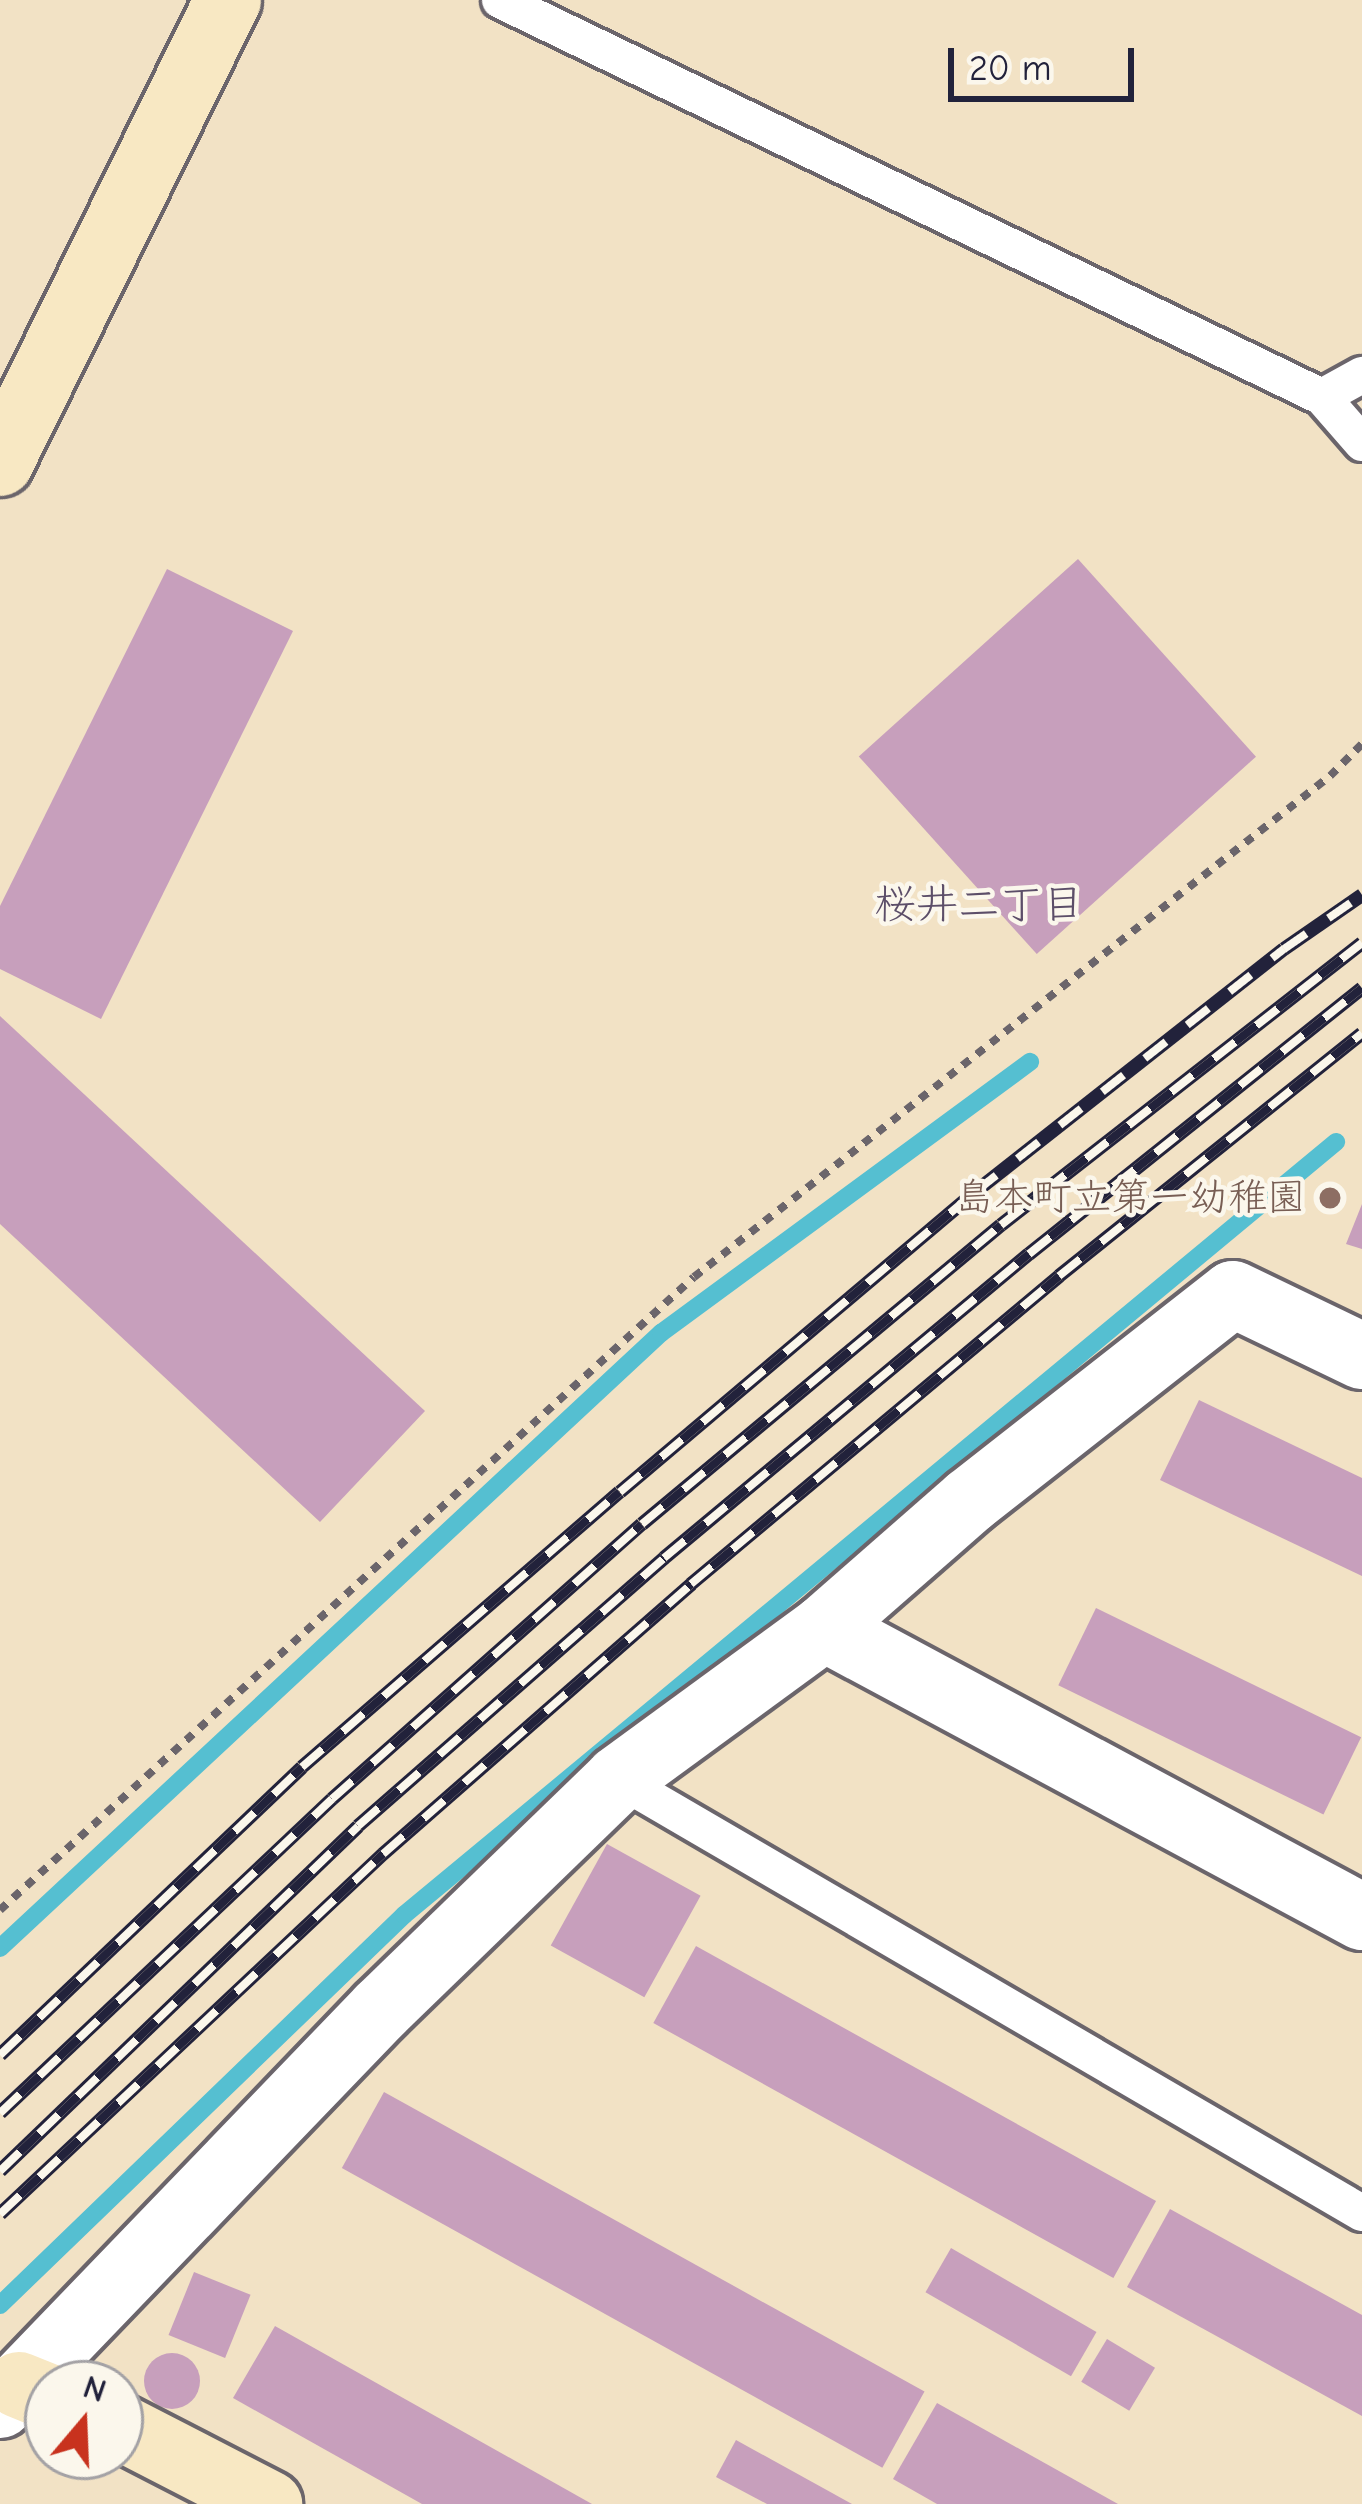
<!DOCTYPE html>
<html>
<head>
<meta charset="utf-8">
<style>
	body { margin:0 }
	#map { position:relative; width:1362px; height:2504px; overflow:hidden; background:#f2e2c5; font-family:"Comic Neue","Klee One",sans-serif }
	div>[style] { position:absolute }
	.stream>* { height:18px; margin:-9px; padding:0 9px; transform-origin:9px; border-radius:9px; background:#55bfd1 }
	.building>* { inset:0; background:#c79fbc; transform-origin:0 0 }
	.round { border-radius:50% }
	.path>* { height:8px; margin-top:-4px; transform-origin:0; background:repeating-linear-gradient(90deg,#6b656b 0 9px,transparent 0 18px) }
	.roads { filter:drop-shadow(3px 0 #6b656b) drop-shadow(-3px 0 #6b656b) drop-shadow(0 3px #6b656b) drop-shadow(0 -3px #6b656b) }
	.lane>* { height:36px; margin:-18px; padding:0 18px; transform-origin:18px; border-radius:18px; background:#fff }
	.street>* { height:66px; margin:-33px; padding:0 33px; transform-origin:33px; border-radius:33px; background:#fff }
	.secondary>* { height:66px; margin:-33px; padding:0 33px; transform-origin:33px; border-radius:33px; background:#f8e8c3 }
	.rail>* { height:14px; margin-top:-7px; transform-origin:0; background:repeating-linear-gradient(90deg,#fbf7ec 0 27px,#22223b 0 54px); box-sizing:border-box; border-block:3px solid #22223b }
	.dots>* { width:33px; height:33px; translate:-50% -50%; box-sizing:border-box; border:6px solid #fbf7ec; border-radius:50% }
	span { translate:-50% -50%; white-space:nowrap; text-align:center; line-height:1.15; -webkit-text-stroke:9px #fbf7ec; paint-order:stroke }
	.education-label { font-size:39px; color:#785e54 }
	.right { translate:-100% -50%; text-align:right }
	.neighbourhood-label { font-size:42px; color:#5c4e68 }
	.north { position:absolute; left:24px; top:2360px; width:120px; height:120px; box-sizing:border-box; background:#fbf7ec; border:3px solid #a4a2a5; border-radius:50%; rotate:19deg; font-size:33px; font-weight:700; line-height:48px; text-align:center; color:#22223b }
	.north::after { content:''; display:block; margin:auto; width:42px; height:54px; background:#c8321e; clip-path:polygon(50% 0,100% 100%,50% 72%,0 100%) }
	.scale { position:absolute; left:948px; top:48px; width:186px; height:54px; box-sizing:border-box; border:6px solid #22223b; border-top:0; padding-left:15px; font-size:36px; line-height:42px; white-space:nowrap; color:#22223b; -webkit-text-stroke:9px #fbf7ec; paint-order:stroke }
</style>
</head>
<body>
<div id="map">
	<div class="stream">
		<i style="left:0;top:1948px;width:903px;rotate:-42.94deg"></i>
		<i style="left:661px;top:1333px;width:458px;rotate:-36.3deg"></i>
		<i style="left:0;top:2305px;width:562px;rotate:-43.99deg"></i>
		<i style="left:404px;top:1915px;width:1211px;rotate:-39.67deg"></i>
	</div>
	<div class="building">
		<i style="left:1078px;top:559px;width:266px;height:295px;rotate:48deg"></i>
		<i style="clip-path:polygon(167px 569px,293px 631px,101px 1019px,0 969px,0 906px)"></i>
		<i style="clip-path:polygon(0 1016px,425px 1411px,320px 1522px,0 1224px)"></i>
		<i style="clip-path:polygon(1362px 1204px,1362px 1249px,1346px 1244px)"></i>
		<i style="clip-path:polygon(1199px 1400px,1362px 1478px,1362px 1576px,1160px 1480px)"></i>
		<i style="left:1096px;top:1608px;width:295px;height:86px;rotate:26deg"></i>
		<i style="left:607px;top:1844px;width:107px;height:116px;rotate:29deg"></i>
		<i style="left:696px;top:1946px;width:526px;height:88px;rotate:29deg"></i>
		<i style="left:384px;top:2092px;width:618px;height:87px;rotate:29deg"></i>
		<i style="clip-path:polygon(1170px 2209px,1362px 2315px,1362px 2416px,1127px 2287px)"></i>
		<i style="left:951px;top:2248px;width:168px;height:51px;rotate:30deg"></i>
		<i style="left:194px;top:2272px;width:61px;height:68px;rotate:22deg"></i>
		<i style="clip-path:polygon(275px 2326px,592px 2504px,422px 2504px,233px 2398px)"></i>
		<i style="left:1107px;top:2339px;width:56px;height:50px;rotate:31deg"></i>
		<i class="round" style="left:144px;top:2353px;width:56px;height:56px"></i>
		<i style="clip-path:polygon(937px 2403px,1118px 2504px,937px 2504px,893px 2479px)"></i>
		<i style="clip-path:polygon(736px 2440px,852px 2504px,767px 2504px,716px 2477px)"></i>
	</div>
	<div class="path">
		<i style="left:0;top:1910px;width:939px;rotate:-42.37deg"></i>
		<i style="left:694px;top:1277px;width:810px;rotate:-38.23deg"></i>
		<i style="left:1330px;top:776px;width:45px;rotate:-45deg"></i>
	</div>
	<div class="roads">
		<div class="lane">
			<i style="left:500px;top:0;width:913px;rotate:25.78deg"></i>
			<i style="left:1322px;top:397px;width:61px;rotate:49deg"></i>
			<i style="left:1322px;top:397px;width:46px;rotate:-28.8deg"></i>
			<i style="left:618px;top:1779px;width:861px;rotate:30.26deg"></i>
		</div>
		<div class="street">
			<i style="left:824px;top:1628px;width:611px;rotate:28.24deg"></i>
			<i style="left:0;top:2405px;width:550px;rotate:-46.11deg"></i>
			<i style="left:381px;top:2009px;width:330px;rotate:-44.1deg"></i>
			<i style="left:618px;top:1779px;width:255px;rotate:-36.2deg"></i>
			<i style="left:824px;top:1628px;width:193px;rotate:-41.2deg"></i>
			<i style="left:969px;top:1501px;width:335px;rotate:-38.1deg"></i>
			<i style="left:1233px;top:1294px;width:143px;rotate:25.7deg"></i>
		</div>
		<div class="secondary">
			<i style="left:0;top:463px;width:516px;rotate:-63.78deg"></i>
			<i style="left:19px;top:2385px;width:31px;rotate:22deg"></i>
			<i style="left:120px;top:2427px;width:168px;rotate:27.3deg"></i>
		</div>
	</div>
	<div class="rail">
		<i style="left:0;top:2055px;width:417px;rotate:-43.6deg"></i>
		<i style="left:302px;top:1767px;width:420px;rotate:-40.9deg"></i>
		<i style="left:620px;top:1492px;width:465px;rotate:-40.2deg"></i>
		<i style="left:975px;top:1192px;width:393px;rotate:-38.2deg"></i>
		<i style="left:1284px;top:949px;width:95px;rotate:-34.7deg"></i>
		<i style="left:0;top:2113px;width:457px;rotate:-43.4deg"></i>
		<i style="left:332px;top:1799px;width:414px;rotate:-41.6deg"></i>
		<i style="left:642px;top:1524px;width:467px;rotate:-39.8deg"></i>
		<i style="left:1001px;top:1225px;width:458px;rotate:-38deg"></i>
		<i style="left:0;top:2171px;width:497px;rotate:-43.9deg"></i>
		<i style="left:358px;top:1826px;width:407px;rotate:-41.2deg"></i>
		<i style="left:664px;top:1558px;width:475px;rotate:-39.8deg"></i>
		<i style="left:1029px;top:1254px;width:426px;rotate:-38.6deg"></i>
		<i style="left:0;top:2214px;width:526px;rotate:-43.23deg"></i>
		<i style="left:383px;top:1854px;width:410px;rotate:-41.2deg"></i>
		<i style="left:691px;top:1584px;width:480px;rotate:-39.9deg"></i>
		<i style="left:1059px;top:1276px;width:388px;rotate:-38.7deg"></i>
	</div>
	<div class="dots">
		<i style="left:1330px;top:1198px;background:#8d6e63"></i>
	</div>
	<div class="education-label">
		<span class="right" style="left:1306px;top:1198px">島本町立第一幼稚園</span>
	</div>
	<div class="neighbourhood-label">
		<span style="left:979px;top:905px">桜井二丁目</span>
	</div>
	<div class="north">N</div>
	<div class="scale">20 m</div>
</div>
</body>
</html>
